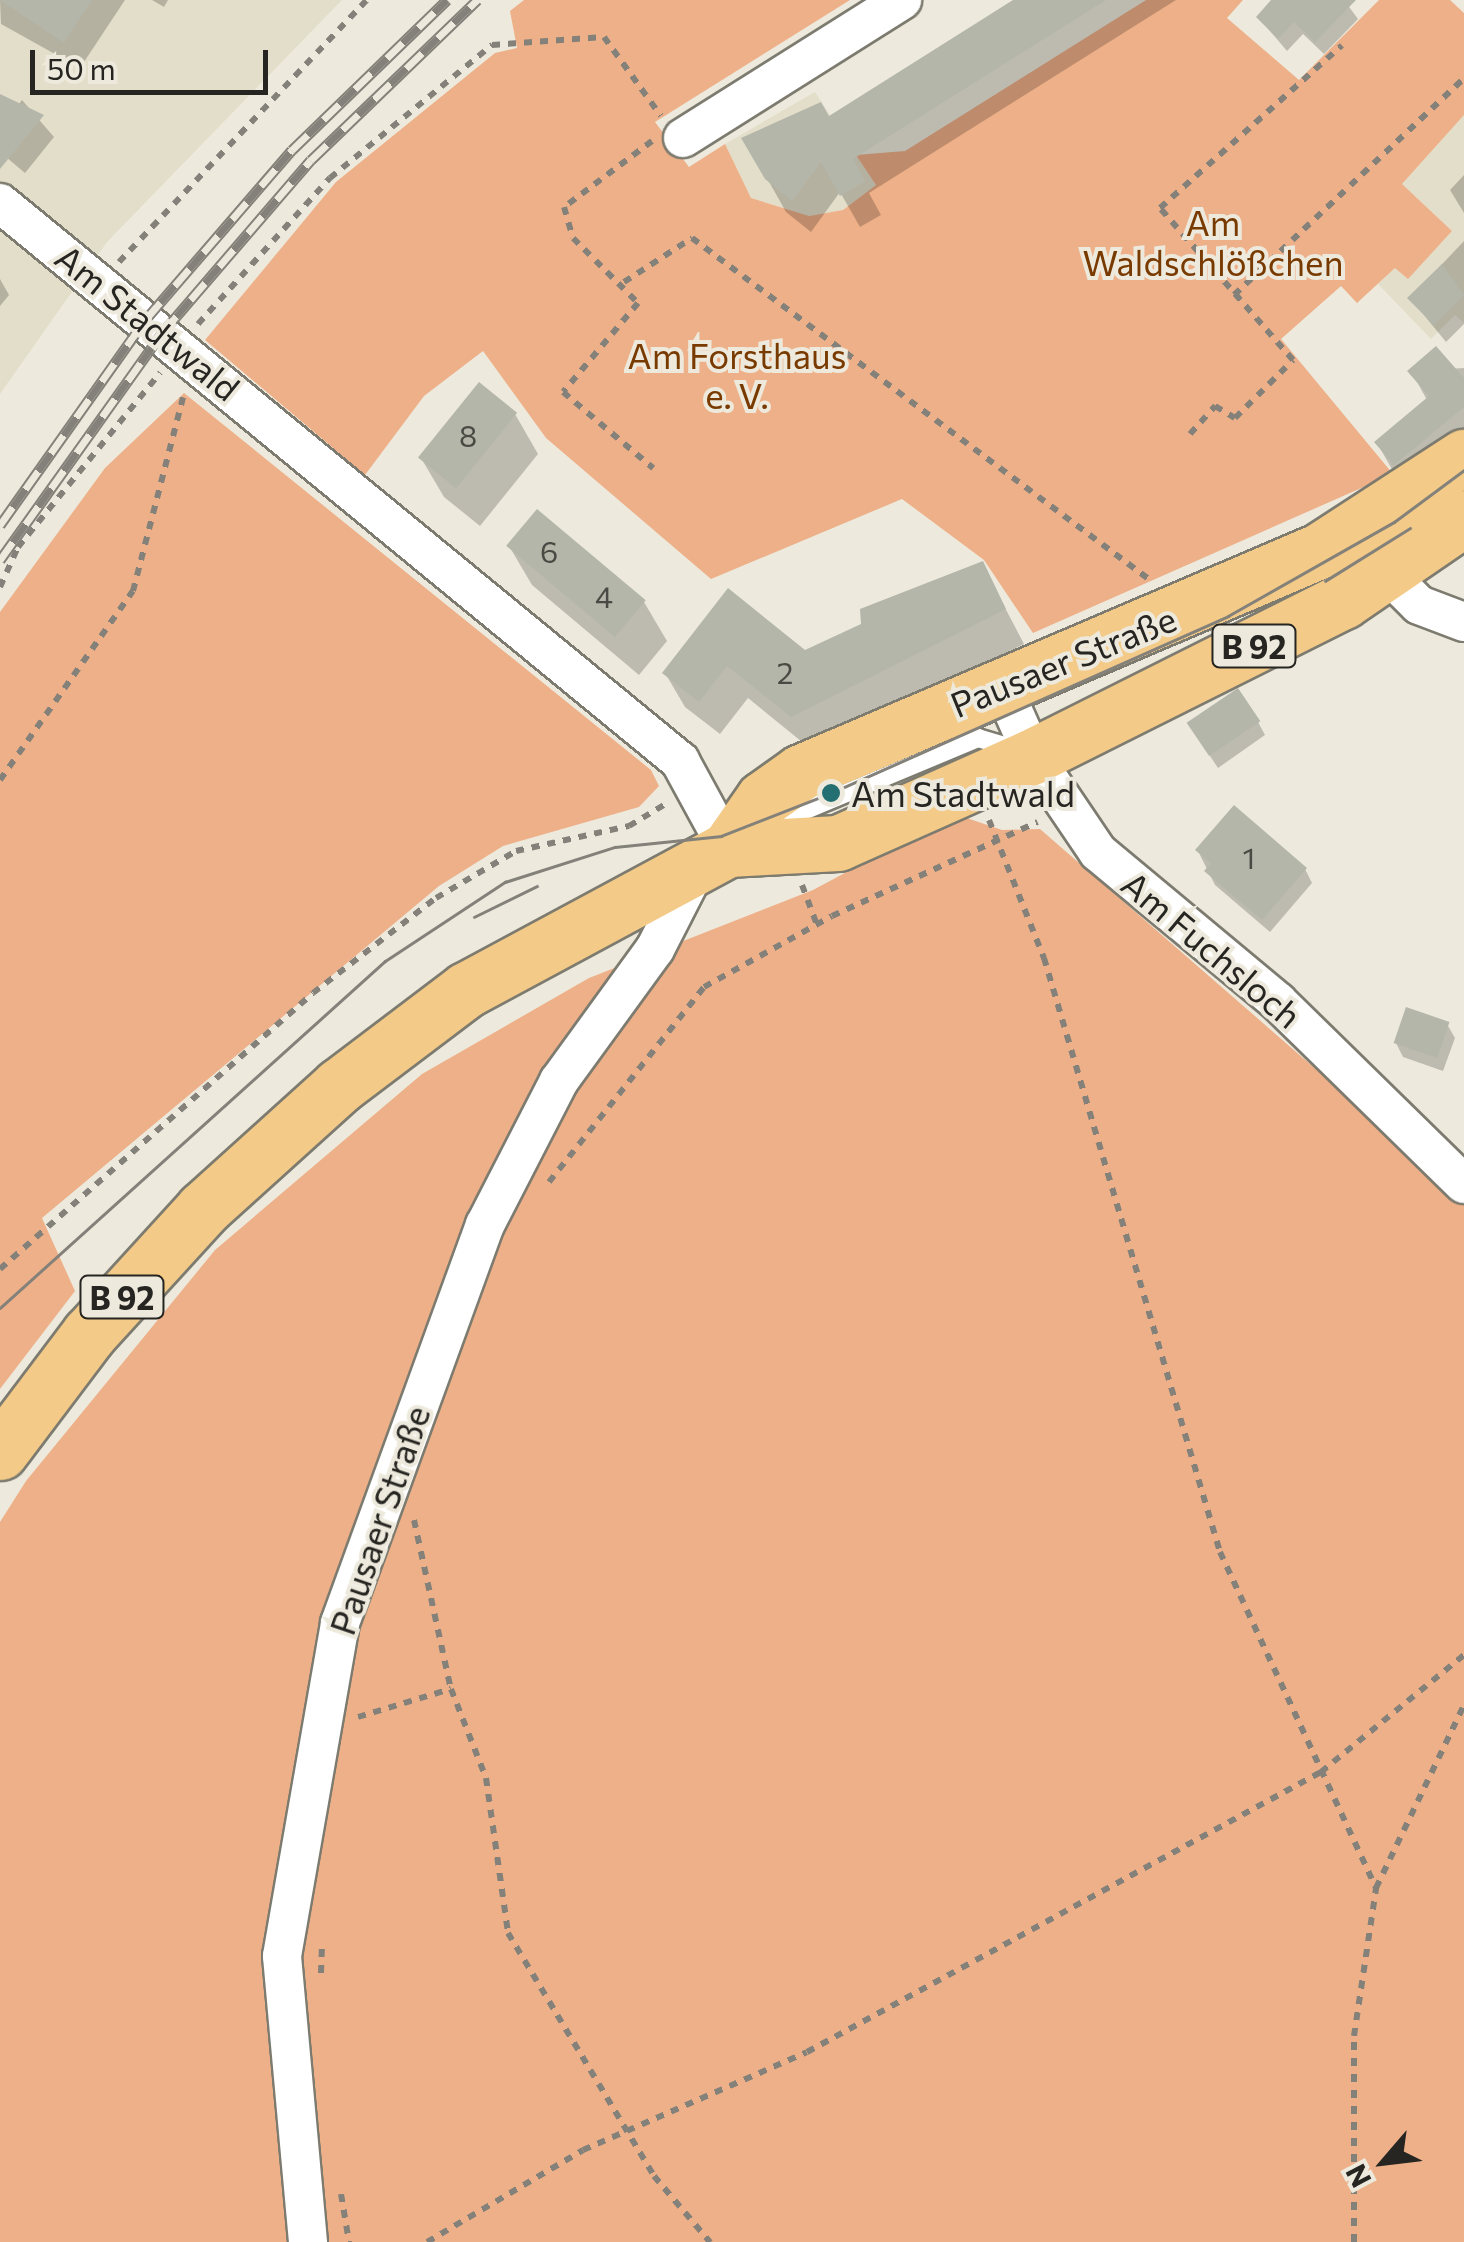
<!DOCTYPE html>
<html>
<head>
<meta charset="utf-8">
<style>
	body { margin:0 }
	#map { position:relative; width:1464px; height:2242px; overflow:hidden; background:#edeadd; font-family:Commissioner,sans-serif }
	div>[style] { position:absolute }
	.built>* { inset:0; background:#e3dec9 }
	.green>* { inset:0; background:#eeb088 }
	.shadow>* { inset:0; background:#0003 }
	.building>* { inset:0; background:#b4b6aa; transform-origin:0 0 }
	.path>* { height:6px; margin-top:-3px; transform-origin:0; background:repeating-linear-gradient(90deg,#838179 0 8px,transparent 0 16px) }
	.roads { filter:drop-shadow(2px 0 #7d7b6f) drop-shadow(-2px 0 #7d7b6f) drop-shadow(0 2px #7d7b6f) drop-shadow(0 -2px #7d7b6f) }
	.lane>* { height:18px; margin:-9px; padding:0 9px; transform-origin:9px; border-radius:9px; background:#fff }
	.street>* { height:38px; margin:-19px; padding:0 19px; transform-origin:19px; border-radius:19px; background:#fff }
	.primary>* { height:55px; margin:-27.5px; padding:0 27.5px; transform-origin:27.5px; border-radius:27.5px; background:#f3ca87 }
	.tram>* { height:2.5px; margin:-1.25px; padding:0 1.25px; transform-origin:1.25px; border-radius:1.25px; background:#838179 }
	.rail>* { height:11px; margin-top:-5.5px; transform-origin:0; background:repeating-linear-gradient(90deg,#edeadd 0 22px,#838179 0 44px); box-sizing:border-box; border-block:2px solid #838179 }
	.dots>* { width:28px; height:28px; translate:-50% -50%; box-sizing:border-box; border:5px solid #edeadd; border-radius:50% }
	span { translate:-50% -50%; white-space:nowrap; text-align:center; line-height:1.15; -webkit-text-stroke:8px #edeadd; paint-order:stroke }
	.number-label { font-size:30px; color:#4a4943 }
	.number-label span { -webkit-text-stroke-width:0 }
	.shield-label span { padding:2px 8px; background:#edeadd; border:2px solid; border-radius:8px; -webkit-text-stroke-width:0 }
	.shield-label { font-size:32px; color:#262521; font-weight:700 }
	.park-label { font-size:35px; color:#793a00 }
	.street-label { font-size:35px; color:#262521 }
	.poi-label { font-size:35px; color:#262521 }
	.left { translate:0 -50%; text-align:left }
	.north { position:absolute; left:1334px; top:2112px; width:100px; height:100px; -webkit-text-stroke:8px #edeadd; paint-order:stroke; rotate:242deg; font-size:28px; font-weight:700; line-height:40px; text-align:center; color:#262521 }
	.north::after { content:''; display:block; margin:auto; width:35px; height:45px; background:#262521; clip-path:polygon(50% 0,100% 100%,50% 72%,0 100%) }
	.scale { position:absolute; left:30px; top:50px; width:238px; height:45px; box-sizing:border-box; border:5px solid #262521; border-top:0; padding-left:12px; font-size:30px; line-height:35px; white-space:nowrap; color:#262521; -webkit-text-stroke:8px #edeadd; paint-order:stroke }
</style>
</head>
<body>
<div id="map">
	<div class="built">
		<i style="clip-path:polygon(0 0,342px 0,107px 242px,0 394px)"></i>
		<i style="clip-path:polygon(815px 92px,876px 185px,843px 210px,808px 216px,751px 198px,725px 144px)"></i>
		<i style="clip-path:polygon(1464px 115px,1464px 323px,1455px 315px,1431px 339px,1378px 284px,1395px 268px,1408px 278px,1452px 231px,1402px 184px)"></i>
	</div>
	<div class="green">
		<i style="clip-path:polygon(524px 0,850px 0,655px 122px,689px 167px,725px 144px,751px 198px,809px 216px,843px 210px,876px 185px,856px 155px,905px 151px,1146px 0,1243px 0,1227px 18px,1299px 80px,1379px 0,1450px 0,1464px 13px,1464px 115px,1402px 184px,1452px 231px,1408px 279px,1395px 268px,1357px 303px,1341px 286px,1281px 339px,1393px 474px,1033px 633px,984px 560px,902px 499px,711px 579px,546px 438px,483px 351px,424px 396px,365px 475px,205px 340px,336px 182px,495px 53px,517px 48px,510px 11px)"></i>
		<i style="clip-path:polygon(184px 393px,651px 770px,659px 786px,639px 807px,503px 846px,439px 886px,42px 1218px,75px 1291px,0 1389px,0 612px,105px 468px)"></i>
		<i style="clip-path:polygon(955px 814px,1002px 830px,1040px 829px,1464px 1198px,1464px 2242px,0 2242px,0 1522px,26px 1481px,215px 1250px,422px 1074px,589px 978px,813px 890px)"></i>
	</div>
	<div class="shadow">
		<i style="clip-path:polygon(0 0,125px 0,80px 68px,1px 24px)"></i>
		<i style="clip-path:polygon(152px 0,168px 0,164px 7px)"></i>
		<i style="clip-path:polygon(1018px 0,1176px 0,869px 193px,881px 215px,860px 227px,840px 192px,811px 232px,786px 212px,745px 139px,828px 119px)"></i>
		<i style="clip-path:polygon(1277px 0,1344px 0,1358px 19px,1324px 54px,1303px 34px,1287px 51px,1259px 18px)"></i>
		<i style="clip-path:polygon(0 97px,15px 109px,22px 100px,54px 137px,25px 173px,0 152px)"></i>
		<i style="clip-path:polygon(1464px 175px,1464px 213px,1450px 190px)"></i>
		<i style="clip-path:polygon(1464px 241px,1464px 324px,1446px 342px,1410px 298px)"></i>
		<i style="clip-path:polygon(0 279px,9px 295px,0 306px)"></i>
		<i style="clip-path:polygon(1464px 368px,1464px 458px,1397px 478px,1377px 443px,1427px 400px,1411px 371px)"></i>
		<i style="clip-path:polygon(515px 414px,538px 454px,480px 526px,444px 497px,421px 458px)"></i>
		<i style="clip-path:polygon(509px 546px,644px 602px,667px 641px,639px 675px,532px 585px)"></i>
		<i style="clip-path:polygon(982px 564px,1024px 644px,812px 750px,748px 698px,720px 734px,685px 707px,665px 673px,805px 653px)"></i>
		<i style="clip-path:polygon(1258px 722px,1265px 735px,1218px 768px,1196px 735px)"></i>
		<i style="clip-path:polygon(1198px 851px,1305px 869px,1312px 883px,1270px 932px,1215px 885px)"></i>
		<i style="clip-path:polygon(1447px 1024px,1455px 1038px,1443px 1071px,1403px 1057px,1396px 1043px)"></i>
	</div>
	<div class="building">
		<i style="clip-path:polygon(0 0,92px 0,64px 43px)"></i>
		<i style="clip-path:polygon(1013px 0,1106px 0,853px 159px,865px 181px,840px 196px,821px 162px,792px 201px,765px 179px,741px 138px,821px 102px,829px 116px)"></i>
		<i style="clip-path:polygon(1271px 0,1356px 0,1315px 42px,1294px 22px,1278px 39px,1256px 17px)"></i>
		<i style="clip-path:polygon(0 94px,44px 115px,0 169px)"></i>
		<i style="clip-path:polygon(1442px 264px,1464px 295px,1434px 325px,1407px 298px)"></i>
		<i style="clip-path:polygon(1436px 346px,1464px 378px,1464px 407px,1394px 465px,1374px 442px,1429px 396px,1407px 371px)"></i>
		<i style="left:479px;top:382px;width:49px;height:97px;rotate:39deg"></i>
		<i style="left:537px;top:509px;width:142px;height:48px;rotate:40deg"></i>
		<i style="clip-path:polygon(983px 561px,1006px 609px,791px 717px,727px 666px,699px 702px,662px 673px,728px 588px,805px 650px,861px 624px,860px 609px)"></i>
		<i style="left:1238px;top:688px;width:40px;height:62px;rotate:56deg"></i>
		<i style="clip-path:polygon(1234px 805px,1307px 868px,1262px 920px,1204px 871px,1211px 863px,1195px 850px)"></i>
		<i style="left:1406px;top:1007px;width:46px;height:38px;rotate:19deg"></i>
	</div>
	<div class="path">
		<i style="left:652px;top:141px;width:110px;rotate:143.1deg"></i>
		<i style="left:564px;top:207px;width:32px;rotate:74deg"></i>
		<i style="left:573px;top:238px;width:92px;rotate:45deg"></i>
		<i style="left:638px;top:303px;width:116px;rotate:130.1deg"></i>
		<i style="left:563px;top:392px;width:118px;rotate:40.2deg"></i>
		<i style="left:119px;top:262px;width:361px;rotate:-46.6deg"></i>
		<i style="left:624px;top:282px;width:81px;rotate:-32.9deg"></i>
		<i style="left:692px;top:238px;width:572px;rotate:36.75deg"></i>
		<i style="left:1234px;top:295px;width:316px;rotate:-43.3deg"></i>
		<i style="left:198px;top:324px;width:197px;rotate:-47.9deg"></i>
		<i style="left:330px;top:178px;width:210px;rotate:-39.4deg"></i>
		<i style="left:492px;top:45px;width:112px;rotate:-4.1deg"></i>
		<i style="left:604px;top:37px;width:97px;rotate:54.2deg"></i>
		<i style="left:1190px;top:434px;width:38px;rotate:-48deg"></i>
		<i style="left:1215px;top:406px;width:23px;rotate:31deg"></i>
		<i style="left:1235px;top:418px;width:82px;rotate:-45deg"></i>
		<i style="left:1293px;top:360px;width:202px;rotate:-131.2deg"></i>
		<i style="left:1160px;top:208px;width:244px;rotate:-41.8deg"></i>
		<i style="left:0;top:587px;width:44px;rotate:-65.8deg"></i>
		<i style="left:18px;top:547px;width:225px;rotate:-50.8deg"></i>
		<i style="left:0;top:780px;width:231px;rotate:-54.9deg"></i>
		<i style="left:133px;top:591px;width:200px;rotate:-75.5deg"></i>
		<i style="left:989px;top:820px;width:149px;rotate:68.3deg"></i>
		<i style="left:1044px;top:958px;width:620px;rotate:73.5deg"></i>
		<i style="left:1220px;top:1552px;width:370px;rotate:65.1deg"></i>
		<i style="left:802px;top:885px;width:43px;rotate:69.4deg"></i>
		<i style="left:549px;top:1182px;width:249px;rotate:-51.5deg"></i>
		<i style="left:704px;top:987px;width:146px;rotate:-29deg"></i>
		<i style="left:832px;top:916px;width:226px;rotate:-24.6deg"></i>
		<i style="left:0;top:1269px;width:417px;rotate:-41.4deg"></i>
		<i style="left:313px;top:993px;width:155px;rotate:-37.7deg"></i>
		<i style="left:436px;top:898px;width:93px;rotate:-30.4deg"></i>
		<i style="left:516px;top:851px;width:116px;rotate:-12.5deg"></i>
		<i style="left:629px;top:826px;width:47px;rotate:-31deg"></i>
		<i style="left:414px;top:1520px;width:173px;rotate:77.7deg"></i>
		<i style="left:358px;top:1717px;width:97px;rotate:-16.8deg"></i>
		<i style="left:451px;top:1689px;width:96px;rotate:68.5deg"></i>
		<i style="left:486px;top:1778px;width:157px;rotate:81.9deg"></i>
		<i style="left:508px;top:1933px;width:283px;rotate:59deg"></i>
		<i style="left:654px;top:2176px;width:87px;rotate:49.7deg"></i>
		<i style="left:321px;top:1973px;width:28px;rotate:-88deg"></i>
		<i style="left:341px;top:2194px;width:49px;rotate:80.5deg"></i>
		<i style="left:427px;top:2242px;width:181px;rotate:-30.5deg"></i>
		<i style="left:583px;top:2150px;width:244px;rotate:-23.6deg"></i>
		<i style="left:807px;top:2052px;width:585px;rotate:-28.58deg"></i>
		<i style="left:1321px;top:1772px;width:185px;rotate:-39.3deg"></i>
		<i style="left:1354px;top:2242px;width:206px;rotate:-90deg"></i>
		<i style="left:1354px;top:2036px;width:150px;rotate:-81.5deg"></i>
		<i style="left:1376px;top:1888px;width:203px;rotate:-64.3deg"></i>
	</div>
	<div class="roads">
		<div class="lane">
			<i style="left:765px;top:827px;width:231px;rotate:-22.7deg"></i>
			<i style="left:978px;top:738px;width:42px;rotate:16.7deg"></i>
		</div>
		<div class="street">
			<i style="left:683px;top:138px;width:259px;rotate:-32.2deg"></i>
			<i style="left:0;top:203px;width:880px;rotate:39.37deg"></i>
			<i style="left:680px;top:761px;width:100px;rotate:61.4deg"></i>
			<i style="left:1387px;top:573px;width:45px;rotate:45deg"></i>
			<i style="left:1419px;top:605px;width:48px;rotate:20.7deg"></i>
			<i style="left:1001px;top:684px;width:79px;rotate:66deg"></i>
			<i style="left:1033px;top:756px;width:116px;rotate:55.9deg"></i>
			<i style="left:1098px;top:852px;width:234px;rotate:39.8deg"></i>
			<i style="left:1278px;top:1002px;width:260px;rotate:44.4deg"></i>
			<i style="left:308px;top:2242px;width:287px;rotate:-95.2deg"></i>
			<i style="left:282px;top:1956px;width:338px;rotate:-80.1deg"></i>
			<i style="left:340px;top:1623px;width:424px;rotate:-70deg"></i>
			<i style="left:485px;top:1225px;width:162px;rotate:-62.8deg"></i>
			<i style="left:559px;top:1081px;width:163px;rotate:-54deg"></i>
			<i style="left:655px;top:949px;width:97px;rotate:-62.9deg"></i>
		</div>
		<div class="primary">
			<i style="left:728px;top:849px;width:61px;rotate:-55deg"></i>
			<i style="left:763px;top:799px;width:47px;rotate:-35.4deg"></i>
			<i style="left:801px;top:772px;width:563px;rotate:-23.11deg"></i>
			<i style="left:1319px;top:551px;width:173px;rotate:-33deg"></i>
			<i style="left:0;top:1452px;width:148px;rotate:-53deg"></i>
			<i style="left:89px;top:1334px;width:169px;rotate:-47.6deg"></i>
			<i style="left:203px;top:1209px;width:183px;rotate:-42.1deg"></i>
			<i style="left:339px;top:1086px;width:159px;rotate:-37.1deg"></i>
			<i style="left:466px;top:990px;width:298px;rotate:-28.3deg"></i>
			<i style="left:728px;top:849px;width:110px;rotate:-3.1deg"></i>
			<i style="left:838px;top:843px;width:214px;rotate:-24deg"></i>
			<i style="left:1033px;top:756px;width:347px;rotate:-26.6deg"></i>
			<i style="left:1343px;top:601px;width:147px;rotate:-34.4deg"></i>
		</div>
	</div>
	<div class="tram">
		<i style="left:1325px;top:581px;width:100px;rotate:-31.9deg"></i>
		<i style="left:474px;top:917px;width:70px;rotate:-26.2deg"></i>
		<i style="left:0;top:1308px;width:518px;rotate:-42.03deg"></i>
		<i style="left:385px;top:961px;width:144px;rotate:-33.4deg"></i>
		<i style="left:505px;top:882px;width:115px;rotate:-17.7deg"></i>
		<i style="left:615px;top:847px;width:107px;rotate:-5.9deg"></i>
		<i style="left:721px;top:836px;width:118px;rotate:-21.4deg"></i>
		<i style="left:831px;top:793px;width:435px;rotate:-24deg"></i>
		<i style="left:1228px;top:616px;width:191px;rotate:-29.5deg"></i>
		<i style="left:1394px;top:522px;width:87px;rotate:-36.6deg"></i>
	</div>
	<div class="rail">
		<i style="left:0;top:525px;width:252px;rotate:-54.7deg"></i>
		<i style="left:146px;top:319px;width:223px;rotate:-49.2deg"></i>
		<i style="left:292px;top:150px;width:216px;rotate:-44.1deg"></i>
		<i style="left:0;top:560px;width:279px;rotate:-54.5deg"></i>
		<i style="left:162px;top:333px;width:228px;rotate:-49.3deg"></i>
		<i style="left:311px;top:160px;width:231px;rotate:-43.9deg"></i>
	</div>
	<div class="dots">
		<i style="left:831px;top:793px;background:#246f72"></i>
	</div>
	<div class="number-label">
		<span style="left:468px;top:435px">8</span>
		<span style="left:549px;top:551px">6</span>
		<span style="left:604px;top:596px">4</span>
		<span style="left:785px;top:672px">2</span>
		<span style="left:1249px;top:857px">1</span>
	</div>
	<div class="shield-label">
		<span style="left:1254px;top:646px">B 92</span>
		<span style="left:122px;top:1297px">B 92</span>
	</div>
	<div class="park-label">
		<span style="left:1213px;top:242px">Am<br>Waldschlößchen</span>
		<span style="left:737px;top:375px">Am Forsthaus<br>e. V.</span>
	</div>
	<div class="street-label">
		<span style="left:148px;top:322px;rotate:39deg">Am Stadtwald</span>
		<span style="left:1063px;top:661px;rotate:-22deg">Pausaer Straße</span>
		<span style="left:1212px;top:949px;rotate:40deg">Am Fuchsloch</span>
		<span style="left:379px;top:1520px;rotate:-71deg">Pausaer Straße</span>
	</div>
	<div class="poi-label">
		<span class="left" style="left:851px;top:793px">Am Stadtwald</span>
	</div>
	<div class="north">N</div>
	<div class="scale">50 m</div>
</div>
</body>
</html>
